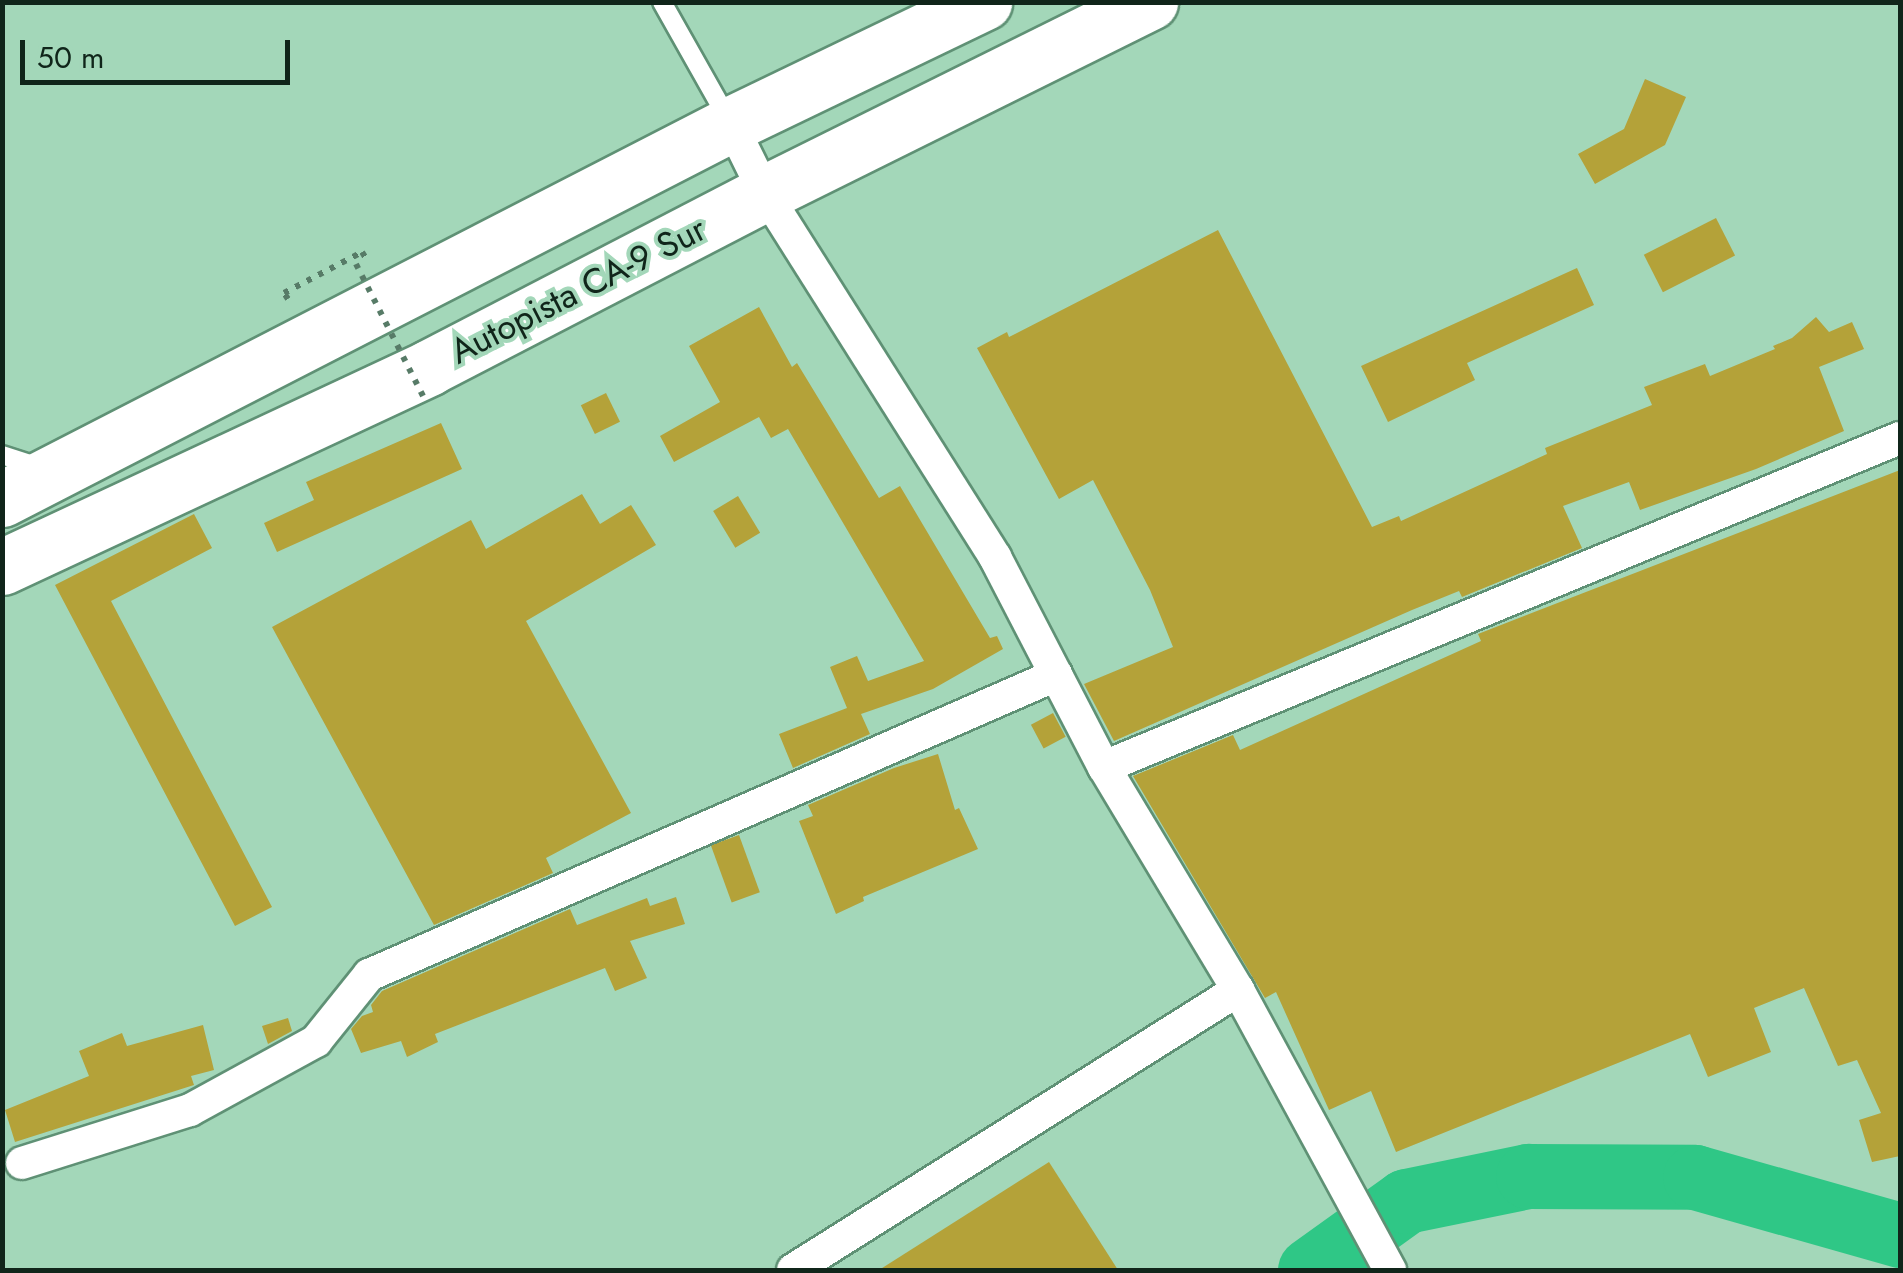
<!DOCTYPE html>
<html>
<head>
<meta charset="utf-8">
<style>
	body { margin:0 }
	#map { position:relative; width:1903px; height:1273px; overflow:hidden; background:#a3d7b9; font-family:Jost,sans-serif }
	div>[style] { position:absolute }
	.river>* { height:65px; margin:-32.5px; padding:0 32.5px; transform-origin:32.5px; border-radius:32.5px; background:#2fc786 }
	.building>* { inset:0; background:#b4a239; transform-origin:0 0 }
	.path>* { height:6px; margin-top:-3px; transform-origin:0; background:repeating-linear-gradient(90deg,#577b67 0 5px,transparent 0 13px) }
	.roads { filter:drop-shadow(2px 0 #5f9175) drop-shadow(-2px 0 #5f9175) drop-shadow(0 2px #5f9175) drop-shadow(0 -2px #5f9175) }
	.service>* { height:18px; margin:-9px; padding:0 9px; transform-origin:9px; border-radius:9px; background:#fff }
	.minor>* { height:32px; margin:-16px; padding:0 16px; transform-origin:16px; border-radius:16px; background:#fff }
	.trunk>* { height:55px; margin:-27.5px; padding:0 27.5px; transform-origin:27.5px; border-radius:27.5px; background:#fff }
	.path-bridge>* { height:6px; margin-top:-3px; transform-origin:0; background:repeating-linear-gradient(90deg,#577b67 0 5px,transparent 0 13px) }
	span { translate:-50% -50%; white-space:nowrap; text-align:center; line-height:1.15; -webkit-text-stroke:8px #a3d7b9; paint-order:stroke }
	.street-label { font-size:35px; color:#10251a }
	.frame { position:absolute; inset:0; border:5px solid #10251a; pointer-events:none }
	.scale { position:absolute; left:20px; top:40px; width:270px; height:45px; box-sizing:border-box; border:5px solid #10251a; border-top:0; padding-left:12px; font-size:30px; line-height:35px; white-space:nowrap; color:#10251a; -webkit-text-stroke:8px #a3d7b9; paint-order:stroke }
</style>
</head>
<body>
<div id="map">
	<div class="river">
		<i style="left:1310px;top:1270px;width:118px;rotate:-35.7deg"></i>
		<i style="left:1406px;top:1201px;width:125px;rotate:-11.6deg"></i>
		<i style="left:1528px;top:1176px;width:167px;rotate:0.3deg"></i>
		<i style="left:1695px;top:1177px;width:213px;rotate:15.8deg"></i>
	</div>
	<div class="building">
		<i style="clip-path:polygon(1645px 79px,1686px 97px,1665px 145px,1595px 184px,1578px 154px,1624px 129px)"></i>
		<i style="left:1716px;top:218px;width:42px;height:81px;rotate:63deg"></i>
		<i style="clip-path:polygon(1218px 230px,1372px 527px,1399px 516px,1401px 521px,1547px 454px,1545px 448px,1652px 405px,1644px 387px,1705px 364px,1710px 376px,1775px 349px,1773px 346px,1792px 338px,1816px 317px,1829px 332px,1852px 322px,1864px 349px,1819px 367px,1844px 431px,1756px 469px,1640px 510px,1629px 482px,1563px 506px,1582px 548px,1462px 597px,1459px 591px,1412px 610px,1114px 741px,1084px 684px,1173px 647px,1150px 590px,1093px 480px,1059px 499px,977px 348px,1007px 332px,1009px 337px)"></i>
		<i style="clip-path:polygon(1577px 268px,1594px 305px,1467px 363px,1475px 380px,1388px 422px,1361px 366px)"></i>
		<i style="clip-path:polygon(759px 307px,792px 367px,797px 363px,879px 498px,900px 486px,990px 638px,997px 636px,1003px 649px,933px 689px,861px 714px,870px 734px,793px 768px,779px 734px,847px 708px,830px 667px,857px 656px,868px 681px,924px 661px,788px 429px,771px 438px,759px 417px,674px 462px,660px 436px,720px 402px,689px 346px)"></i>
		<i style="left:606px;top:393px;width:32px;height:28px;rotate:64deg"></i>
		<i style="clip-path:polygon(441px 423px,462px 469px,277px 552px,264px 523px,314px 500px,306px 482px)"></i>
		<i style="clip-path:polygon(1900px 470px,1900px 1156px,1872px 1162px,1859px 1120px,1881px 1113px,1857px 1060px,1838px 1066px,1804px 988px,1754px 1008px,1771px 1052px,1708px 1077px,1690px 1034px,1396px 1152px,1371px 1091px,1329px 1110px,1276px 992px,1265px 998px,1133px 776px,1233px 735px,1240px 750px,1481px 641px,1478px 634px)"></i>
		<i style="clip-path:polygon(582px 494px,600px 524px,631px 505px,656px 545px,526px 621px,631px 813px,546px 858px,553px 873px,434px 925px,272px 627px,471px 520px,486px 549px)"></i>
		<i style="left:738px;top:496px;width:43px;height:29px;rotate:59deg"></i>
		<i style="clip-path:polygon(194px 514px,212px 548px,111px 601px,272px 907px,235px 926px,55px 585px)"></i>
		<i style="left:1053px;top:713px;width:27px;height:25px;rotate:62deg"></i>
		<i style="clip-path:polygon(938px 754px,955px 810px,959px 808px,978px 849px,863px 897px,864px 901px,836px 914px,799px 821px,813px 816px,808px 805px,894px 768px)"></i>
		<i style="left:739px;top:835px;width:61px;height:30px;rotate:70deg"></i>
		<i style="clip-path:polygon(676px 897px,685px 924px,630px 941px,647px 978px,615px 991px,605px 968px,435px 1034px,438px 1042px,407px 1057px,401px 1041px,361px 1053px,351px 1029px,362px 1016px,373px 1012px,371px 1005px,382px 991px,570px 909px,577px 925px,647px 898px,650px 906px)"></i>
		<i style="clip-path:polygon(288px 1018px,292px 1031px,268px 1044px,262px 1026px)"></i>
		<i style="clip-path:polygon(203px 1025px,214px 1070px,191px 1076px,194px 1085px,15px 1142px,5px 1110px,89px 1076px,79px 1051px,122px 1033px,127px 1046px)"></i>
		<i style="clip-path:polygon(1049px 1162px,1118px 1270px,879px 1270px)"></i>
	</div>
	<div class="path">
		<i style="left:288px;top:299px;width:7px;rotate:-124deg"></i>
		<i style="left:284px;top:293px;width:88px;rotate:-27.7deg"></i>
		<i style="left:362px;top:252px;width:9px;rotate:58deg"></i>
	</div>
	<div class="roads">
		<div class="service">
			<i style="left:662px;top:2px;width:134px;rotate:60.6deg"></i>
			<i style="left:2px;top:455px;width:40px;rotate:18deg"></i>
		</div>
		<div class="minor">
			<i style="left:731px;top:124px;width:77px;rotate:63.8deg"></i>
			<i style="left:765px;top:193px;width:431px;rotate:57.7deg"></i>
			<i style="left:995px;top:557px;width:237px;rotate:62.6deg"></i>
			<i style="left:1104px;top:767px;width:260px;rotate:59deg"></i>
			<i style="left:1238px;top:990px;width:319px;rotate:61.5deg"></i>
			<i style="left:1104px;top:767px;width:861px;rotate:-22.46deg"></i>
			<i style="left:22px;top:1163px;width:176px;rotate:-17.5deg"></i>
			<i style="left:190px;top:1110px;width:144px;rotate:-28.7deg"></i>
			<i style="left:316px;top:1041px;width:85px;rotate:-51.2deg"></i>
			<i style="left:369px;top:975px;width:750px;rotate:-23.59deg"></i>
			<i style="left:793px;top:1270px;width:526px;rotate:-32.18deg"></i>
		</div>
		<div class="trunk">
			<i style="left:2px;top:499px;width:820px;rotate:-27.22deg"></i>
			<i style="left:731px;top:124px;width:281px;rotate:-25.7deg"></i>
			<i style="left:2px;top:567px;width:472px;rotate:-25deg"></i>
			<i style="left:430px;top:367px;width:377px;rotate:-27.4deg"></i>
			<i style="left:765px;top:193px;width:430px;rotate:-26.4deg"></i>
		</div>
	</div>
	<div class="path-bridge">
		<i style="left:356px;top:264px;width:155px;rotate:63.1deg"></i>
	</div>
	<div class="street-label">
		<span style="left:578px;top:290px;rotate:-27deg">Autopista CA-9 Sur</span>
	</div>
	<div class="frame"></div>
	<div class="scale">50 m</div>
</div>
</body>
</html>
